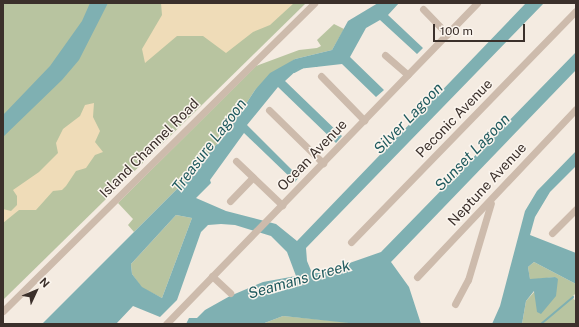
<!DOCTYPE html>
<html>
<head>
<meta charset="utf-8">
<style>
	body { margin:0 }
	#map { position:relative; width:579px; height:327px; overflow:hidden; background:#f4ebe1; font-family:"Public Sans",sans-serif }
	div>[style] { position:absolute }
	.green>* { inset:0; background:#b8c4a0 }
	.sand>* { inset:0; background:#efdcb8 }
	.water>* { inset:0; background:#7fb0b2 }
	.stream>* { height:2px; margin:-1px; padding:0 1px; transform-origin:1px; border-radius:1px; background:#7fb0b2 }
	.minor>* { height:7px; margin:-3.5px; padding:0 3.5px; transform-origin:3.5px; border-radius:3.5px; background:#cdbbac }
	span { translate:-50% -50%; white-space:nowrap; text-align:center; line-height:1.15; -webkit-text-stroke:3px #fbf5ee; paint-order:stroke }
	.street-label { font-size:14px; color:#3b302b }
	.water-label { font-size:15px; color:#1f5a5e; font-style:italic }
	.frame { position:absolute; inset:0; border:4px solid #3b302b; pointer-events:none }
	.north { position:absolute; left:16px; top:271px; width:40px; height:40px; -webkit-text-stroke:3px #fbf5ee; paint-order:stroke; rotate:46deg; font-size:11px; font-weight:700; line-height:16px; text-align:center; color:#3b302b }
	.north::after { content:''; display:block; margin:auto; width:14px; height:18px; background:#3b302b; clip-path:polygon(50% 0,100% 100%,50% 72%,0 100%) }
	.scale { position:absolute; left:433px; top:24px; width:92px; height:18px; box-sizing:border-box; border:2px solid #3b302b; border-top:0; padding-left:5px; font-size:12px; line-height:14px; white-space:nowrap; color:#3b302b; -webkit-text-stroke:3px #fbf5ee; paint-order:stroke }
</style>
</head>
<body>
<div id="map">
	<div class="green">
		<i style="clip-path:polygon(3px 3px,306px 3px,3px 300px)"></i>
		<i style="clip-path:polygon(334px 24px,344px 29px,332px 50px,295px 59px,255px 90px,229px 130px,187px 179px,134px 232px,128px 225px,133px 219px,118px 203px,256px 66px,299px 50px,317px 48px,321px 46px,317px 40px)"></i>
		<i style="clip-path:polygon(176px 215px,192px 218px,162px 298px,142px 288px,132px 274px,131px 264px)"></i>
		<i style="clip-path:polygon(534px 262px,576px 284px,576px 293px,573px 296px,574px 300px,576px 299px,576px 324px,522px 324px,526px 301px,535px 291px,557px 284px,555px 277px,530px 280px,528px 267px)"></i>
		<i style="clip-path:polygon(283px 316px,356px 323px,358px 324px,262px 324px)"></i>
	</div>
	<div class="sand">
		<i style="clip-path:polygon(161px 3px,294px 3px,270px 25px,253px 32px,226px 53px,203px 36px,177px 36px,145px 63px,142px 49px,162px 15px)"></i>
		<i style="clip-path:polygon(94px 103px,93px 117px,100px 131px,95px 142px,103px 152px,95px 155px,86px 168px,76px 171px,66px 186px,62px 190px,53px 191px,36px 210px,19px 210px,3px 223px,3px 209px,11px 211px,17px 205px,17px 196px,13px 190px,39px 172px,58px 153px,56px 143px,63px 129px,80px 116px,85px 105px)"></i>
	</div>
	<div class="water">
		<i style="clip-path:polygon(90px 3px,108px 3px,79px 60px,62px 80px,3px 137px,3px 115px,50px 66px,82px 21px)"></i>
		<i style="clip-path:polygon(evenodd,378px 3px,399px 3px,388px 15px,423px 48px,417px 54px,380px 20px,366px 28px,350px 57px,384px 90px,376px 97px,342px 64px,298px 69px,285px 81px,342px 136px,336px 143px,278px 87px,247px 125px,299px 177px,295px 182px,244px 133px,210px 180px,211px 183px,196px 198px,226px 211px,276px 224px,297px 241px,526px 3px,544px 3px,306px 248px,307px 261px,312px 273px,321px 273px,381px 252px,576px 52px,576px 70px,391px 262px,409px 287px,421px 324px,358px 324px,283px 316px,262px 324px,186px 324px,189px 318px,197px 318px,205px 310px,230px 296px,263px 282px,296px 276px,287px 252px,271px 236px,235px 225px,221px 224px,208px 225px,201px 232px,177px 300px,160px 317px,133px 306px,116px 324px,42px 324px,187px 179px,229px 130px,255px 90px,270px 73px,295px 59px,332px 50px,348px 21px,378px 3px,176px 215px,192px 218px,162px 298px,142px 287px,132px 274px,131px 264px,176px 215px)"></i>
		<i style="clip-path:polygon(576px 151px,576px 166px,550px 192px,535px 217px,530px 235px,576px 253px,576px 284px,534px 262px,528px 267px,530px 279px,555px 277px,558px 279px,556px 296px,541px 314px,537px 312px,534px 291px,526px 301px,522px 324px,492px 324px,500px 306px,525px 211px,537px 191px)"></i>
	</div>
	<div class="stream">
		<i style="left:294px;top:72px;width:9px;rotate:-27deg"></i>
		<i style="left:541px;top:324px;width:42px;rotate:-40.2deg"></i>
	</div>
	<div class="minor">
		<i style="left:423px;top:9px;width:35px;rotate:46deg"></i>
		<i style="left:385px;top:55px;width:30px;rotate:41deg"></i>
		<i style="left:321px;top:76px;width:62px;rotate:45.7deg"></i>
		<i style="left:269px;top:110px;width:76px;rotate:44.5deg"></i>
		<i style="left:236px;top:161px;width:64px;rotate:43.7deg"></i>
		<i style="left:230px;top:201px;width:33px;rotate:-46deg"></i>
		<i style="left:552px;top:233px;width:34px;rotate:-45deg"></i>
		<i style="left:351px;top:242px;width:322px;rotate:-45.8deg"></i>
		<i style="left:212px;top:276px;width:25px;rotate:43deg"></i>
		<i style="left:417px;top:277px;width:231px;rotate:-46.6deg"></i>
		<i style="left:455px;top:304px;width:27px;rotate:-62deg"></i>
		<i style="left:468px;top:280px;width:80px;rotate:-73.4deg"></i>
		<i style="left:3px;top:311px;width:438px;rotate:-44.7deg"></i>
		<i style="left:166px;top:324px;width:447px;rotate:-45.9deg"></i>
	</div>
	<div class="street-label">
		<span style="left:454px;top:118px;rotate:-46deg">Peconic Avenue</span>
		<span style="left:149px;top:148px;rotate:-45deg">Island Channel Road</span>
		<span style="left:312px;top:155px;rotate:-46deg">Ocean Avenue</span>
		<span style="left:487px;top:184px;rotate:-47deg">Neptune Avenue</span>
	</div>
	<div class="water-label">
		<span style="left:408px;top:118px;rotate:-46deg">Silver Lagoon</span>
		<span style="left:209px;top:145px;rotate:-53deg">Treasure Lagoon</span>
		<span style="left:472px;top:152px;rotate:-46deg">Sunset Lagoon</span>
		<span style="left:299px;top:279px;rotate:-16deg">Seamans Creek</span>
	</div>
	<div class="frame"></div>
	<div class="north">N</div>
	<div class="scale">100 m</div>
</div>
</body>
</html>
